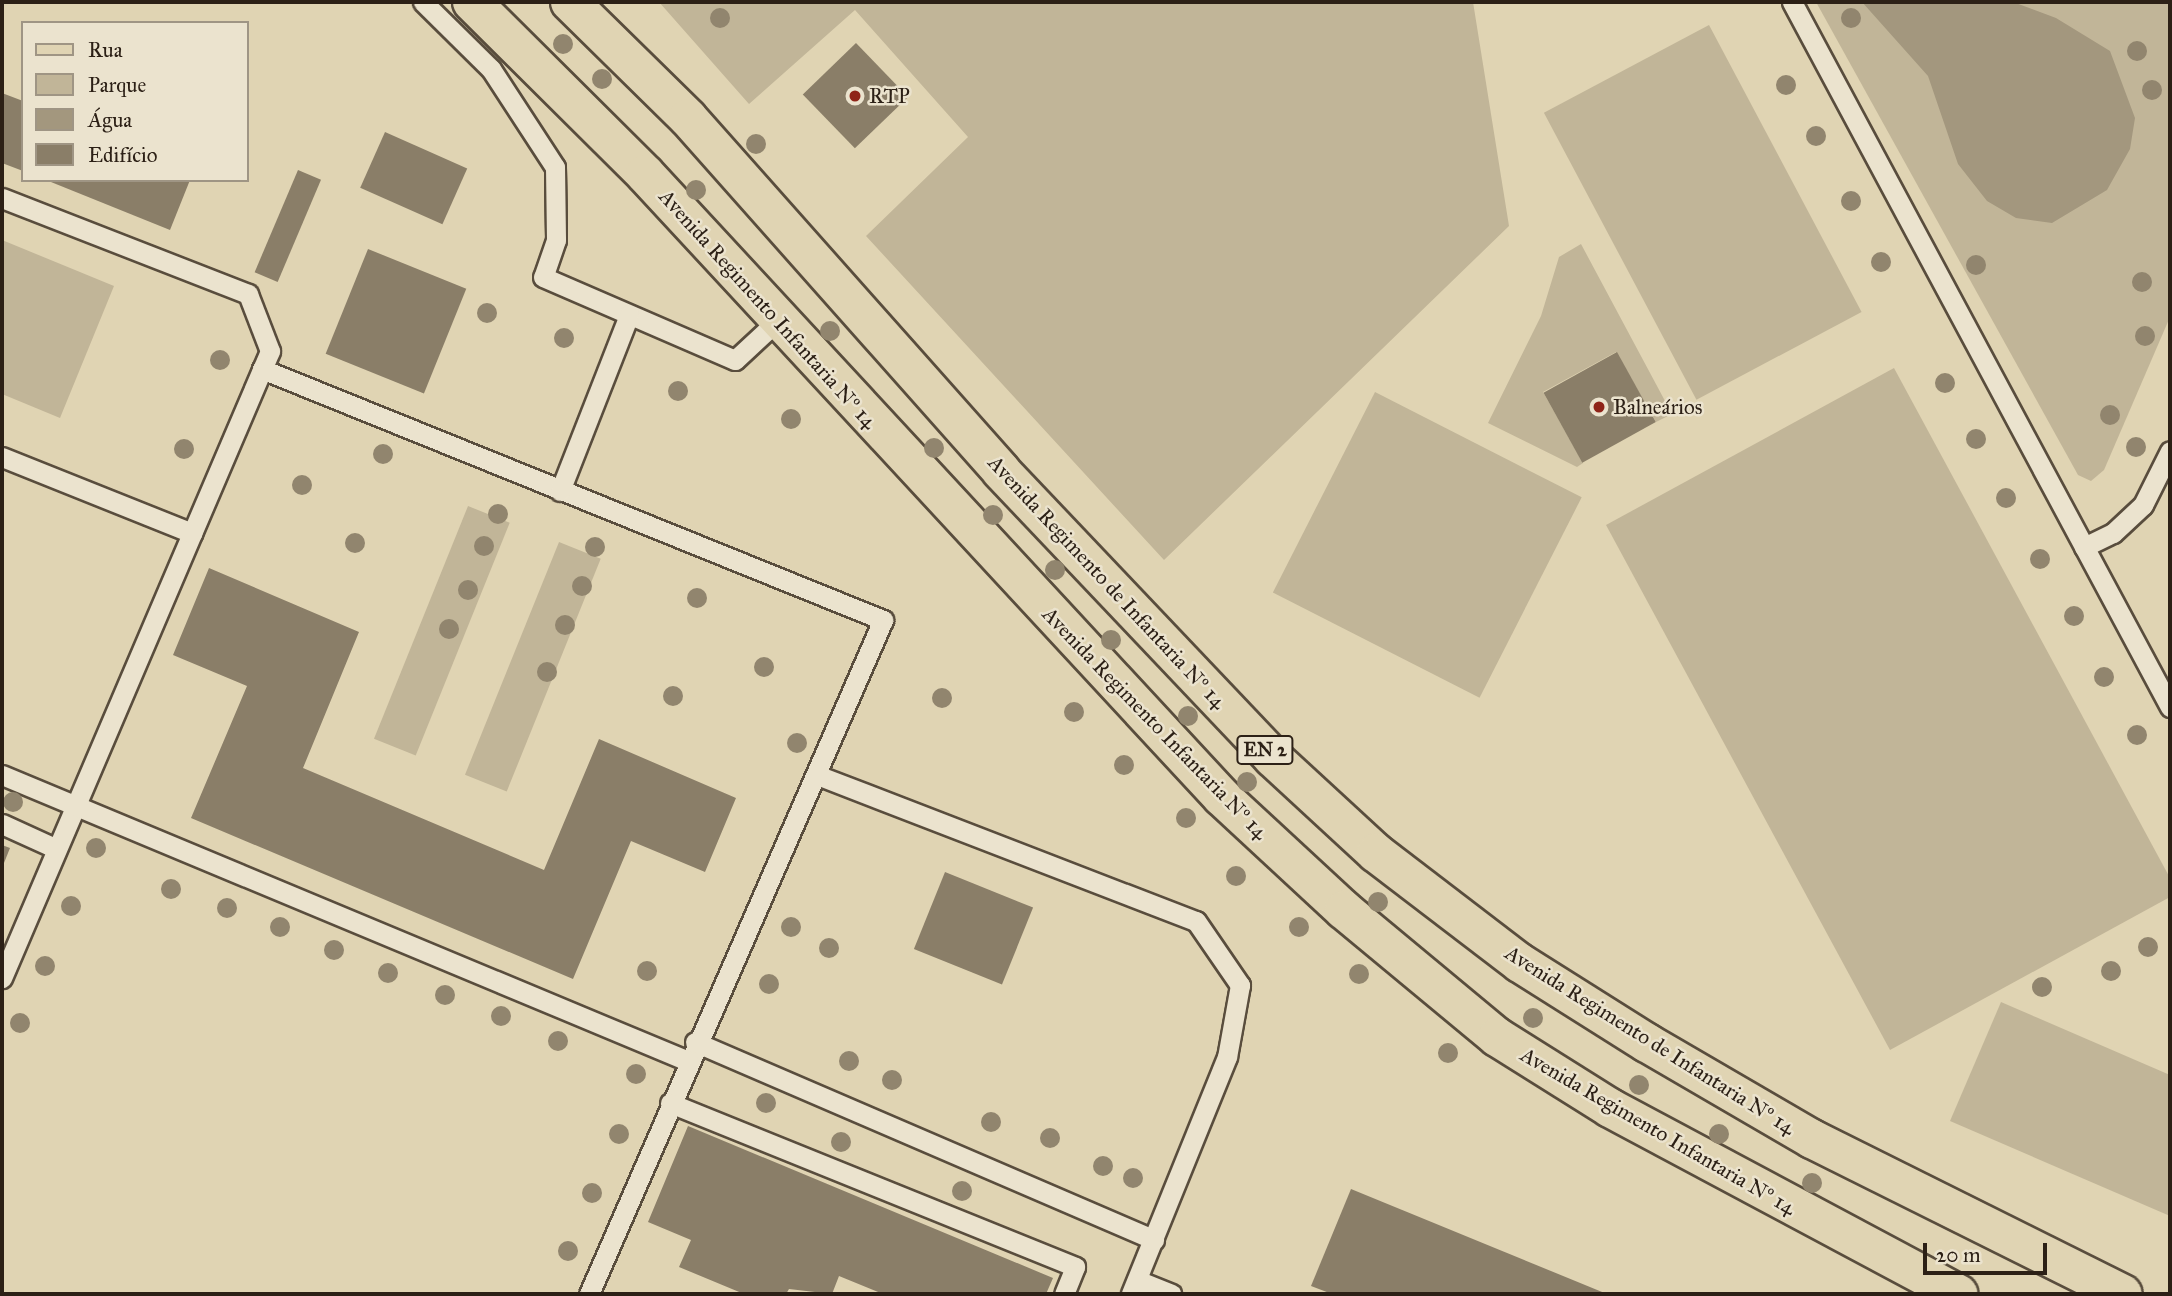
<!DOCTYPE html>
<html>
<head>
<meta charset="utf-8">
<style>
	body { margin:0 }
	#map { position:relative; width:2172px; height:1296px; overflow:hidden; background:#e0d4b3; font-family:"IM FELL Great Primer",serif }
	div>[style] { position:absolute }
	.green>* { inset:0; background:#c1b598; transform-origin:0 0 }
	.water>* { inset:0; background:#a3977e }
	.building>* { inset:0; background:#8a7e68; transform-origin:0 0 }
	.roads { filter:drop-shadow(2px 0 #594d3d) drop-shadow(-2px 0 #594d3d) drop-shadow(0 2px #594d3d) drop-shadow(0 -2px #594d3d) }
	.lane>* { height:19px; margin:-9.5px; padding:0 9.5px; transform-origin:9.5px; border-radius:9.5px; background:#ebe3ce }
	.primary>* { height:38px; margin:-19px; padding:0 19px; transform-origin:19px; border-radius:19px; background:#e0d4b3 }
	.trees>* { width:20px; height:20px; margin:-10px; border-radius:50%; background:#91856e }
	.dots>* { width:19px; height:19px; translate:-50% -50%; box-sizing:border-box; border:4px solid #ebe3ce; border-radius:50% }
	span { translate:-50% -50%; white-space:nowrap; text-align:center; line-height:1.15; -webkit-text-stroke:5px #ebe3ce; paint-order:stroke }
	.shield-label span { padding:2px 5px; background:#ebe3ce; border:2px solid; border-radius:5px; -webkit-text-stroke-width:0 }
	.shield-label { font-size:19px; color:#2c2016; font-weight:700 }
	.poi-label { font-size:21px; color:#2c2016 }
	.left { translate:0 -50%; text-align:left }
	.street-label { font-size:21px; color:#2c2016 }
	.frame { position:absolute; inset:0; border:4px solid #2c2016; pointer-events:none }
	.legend { position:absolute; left:21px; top:21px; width:228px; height:161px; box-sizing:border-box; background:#ebe3ce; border:2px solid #9f9584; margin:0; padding:9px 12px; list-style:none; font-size:21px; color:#2c2016 }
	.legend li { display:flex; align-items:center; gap:14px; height:35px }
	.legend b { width:35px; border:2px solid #9f9584 }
	.scale { position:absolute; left:1923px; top:1243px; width:124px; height:32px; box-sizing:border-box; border:4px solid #2c2016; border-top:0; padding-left:9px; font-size:21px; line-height:24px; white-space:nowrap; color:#2c2016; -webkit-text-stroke:5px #ebe3ce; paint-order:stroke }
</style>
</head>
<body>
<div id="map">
	<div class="green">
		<i style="clip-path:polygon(659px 2px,1473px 2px,1509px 226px,1164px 560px,866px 236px,968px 137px,855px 10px,749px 104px)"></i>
		<i style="clip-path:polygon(1816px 2px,2170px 2px,2170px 317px,2104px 470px,2091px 481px,2078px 475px)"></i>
		<i style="left:1709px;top:25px;width:325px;height:187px;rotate:62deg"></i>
		<i style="clip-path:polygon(2px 240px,114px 286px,60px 418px,2px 394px)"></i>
		<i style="clip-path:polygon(1581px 244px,1672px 414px,1656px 422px,1616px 352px,1543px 392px,1583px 463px,1577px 467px,1488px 423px,1541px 316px,1559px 257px)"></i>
		<i style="clip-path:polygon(1894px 368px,2170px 878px,2170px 897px,1890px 1050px,1606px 525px)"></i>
		<i style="left:1375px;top:392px;width:232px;height:225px;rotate:27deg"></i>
		<i style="left:468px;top:506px;width:45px;height:251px;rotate:22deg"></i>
		<i style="left:559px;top:542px;width:45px;height:251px;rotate:22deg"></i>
		<i style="clip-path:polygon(2001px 1002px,2170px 1075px,2170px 1216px,1950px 1121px)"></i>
	</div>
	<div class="water">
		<i style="clip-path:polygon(1862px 2px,2013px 2px,2056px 18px,2110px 51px,2135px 118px,2130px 149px,2107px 190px,2052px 223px,2016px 218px,1987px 201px,1958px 164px,1928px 76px)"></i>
	</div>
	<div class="building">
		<i style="left:856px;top:43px;width:75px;height:74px;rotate:46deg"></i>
		<i style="clip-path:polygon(2px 93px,23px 101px,23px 171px,2px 163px)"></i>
		<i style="left:385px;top:132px;width:90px;height:61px;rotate:24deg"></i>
		<i style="left:298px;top:170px;width:25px;height:111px;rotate:23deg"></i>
		<i style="clip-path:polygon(46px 180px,190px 180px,170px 230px)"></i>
		<i style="left:368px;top:249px;width:106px;height:113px;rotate:22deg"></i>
		<i style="left:1617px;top:352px;width:80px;height:84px;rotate:61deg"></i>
		<i style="clip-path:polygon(209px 568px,359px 632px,303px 768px,544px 870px,599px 739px,736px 798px,705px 872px,631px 841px,573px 979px,191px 818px,247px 686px,173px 655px)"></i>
		<i style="clip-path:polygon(2px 845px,10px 848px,2px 868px)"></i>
		<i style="left:945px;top:872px;width:95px;height:83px;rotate:22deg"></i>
		<i style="clip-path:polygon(688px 1126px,1053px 1278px,1046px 1294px,883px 1294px,839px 1276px,832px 1294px,789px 1289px,786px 1294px,744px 1294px,679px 1267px,691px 1240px,648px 1222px)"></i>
		<i style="clip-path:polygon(1351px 1189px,1607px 1294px,1332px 1294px,1311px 1286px)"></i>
	</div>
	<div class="roads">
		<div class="lane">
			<i style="left:423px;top:2px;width:95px;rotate:44.6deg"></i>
			<i style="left:491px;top:69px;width:117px;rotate:56.9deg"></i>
			<i style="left:555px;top:167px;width:73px;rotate:89.2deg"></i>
			<i style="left:556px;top:240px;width:39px;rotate:109deg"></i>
			<i style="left:543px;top:277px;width:209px;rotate:23.4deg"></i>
			<i style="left:735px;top:360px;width:59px;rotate:-42.9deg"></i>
			<i style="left:1792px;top:2px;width:800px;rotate:61.8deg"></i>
			<i style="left:2px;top:198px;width:264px;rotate:21.3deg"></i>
			<i style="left:248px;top:294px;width:61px;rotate:68.9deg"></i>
			<i style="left:270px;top:351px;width:682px;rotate:113.14deg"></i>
			<i style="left:262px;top:369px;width:670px;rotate:22.01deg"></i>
			<i style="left:883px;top:620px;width:735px;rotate:113.57deg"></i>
			<i style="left:2px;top:457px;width:205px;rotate:21.8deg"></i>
			<i style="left:560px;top:491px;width:189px;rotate:-68.6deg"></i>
			<i style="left:2084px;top:547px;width:32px;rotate:-26deg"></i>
			<i style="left:2113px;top:533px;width:41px;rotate:-43deg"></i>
			<i style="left:2143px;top:505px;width:60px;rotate:-63.4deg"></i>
			<i style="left:2px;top:775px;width:743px;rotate:22.63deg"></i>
			<i style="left:817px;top:775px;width:406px;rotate:21.1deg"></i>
			<i style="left:1196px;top:921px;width:78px;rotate:55.5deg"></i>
			<i style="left:1240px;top:985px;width:73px;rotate:100.2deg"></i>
			<i style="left:1227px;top:1057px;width:256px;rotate:112.1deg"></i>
			<i style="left:2px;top:824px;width:60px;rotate:24.4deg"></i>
			<i style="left:695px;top:1042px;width:500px;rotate:23.3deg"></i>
			<i style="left:670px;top:1103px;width:437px;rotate:22deg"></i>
			<i style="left:1075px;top:1267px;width:29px;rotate:112deg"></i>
			<i style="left:1137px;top:1280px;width:37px;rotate:22deg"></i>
		</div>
		<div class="primary">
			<i style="left:472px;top:2px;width:244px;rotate:44.8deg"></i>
			<i style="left:645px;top:174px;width:849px;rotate:47.2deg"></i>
			<i style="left:1222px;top:797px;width:166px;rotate:42.8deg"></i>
			<i style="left:1344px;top:910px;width:199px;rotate:39.7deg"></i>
			<i style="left:1497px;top:1037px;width:133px;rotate:32.1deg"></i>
			<i style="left:1610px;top:1108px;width:395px;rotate:28.1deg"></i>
			<i style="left:570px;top:2px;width:165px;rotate:44.5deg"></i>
			<i style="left:688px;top:118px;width:472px;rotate:48.4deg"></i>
			<i style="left:1001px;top:471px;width:395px;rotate:46.5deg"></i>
			<i style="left:1273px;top:758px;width:140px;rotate:42.7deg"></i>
			<i style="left:1376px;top:853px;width:181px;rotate:37.4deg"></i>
			<i style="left:1520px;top:963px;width:150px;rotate:32.2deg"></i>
			<i style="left:1647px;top:1043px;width:191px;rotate:30.2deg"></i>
			<i style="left:1812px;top:1139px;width:347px;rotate:26.5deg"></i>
		</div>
	</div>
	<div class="trees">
		<i style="left:720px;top:18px"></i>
		<i style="left:1851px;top:18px"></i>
		<i style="left:563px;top:44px"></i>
		<i style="left:2137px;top:51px"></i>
		<i style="left:602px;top:79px"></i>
		<i style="left:1786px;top:85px"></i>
		<i style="left:2152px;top:90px"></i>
		<i style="left:1816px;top:136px"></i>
		<i style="left:756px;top:144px"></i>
		<i style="left:696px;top:190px"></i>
		<i style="left:1851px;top:201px"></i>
		<i style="left:1881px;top:262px"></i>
		<i style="left:1976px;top:265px"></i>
		<i style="left:2142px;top:282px"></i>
		<i style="left:487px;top:313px"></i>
		<i style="left:830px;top:331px"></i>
		<i style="left:2145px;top:336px"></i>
		<i style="left:564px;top:338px"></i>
		<i style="left:220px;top:360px"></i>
		<i style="left:1945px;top:383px"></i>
		<i style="left:678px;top:391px"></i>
		<i style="left:2110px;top:415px"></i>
		<i style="left:791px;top:419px"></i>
		<i style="left:1976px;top:439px"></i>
		<i style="left:2136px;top:447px"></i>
		<i style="left:934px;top:448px"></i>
		<i style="left:184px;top:449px"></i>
		<i style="left:383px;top:454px"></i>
		<i style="left:302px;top:485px"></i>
		<i style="left:2006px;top:498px"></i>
		<i style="left:498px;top:514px"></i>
		<i style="left:993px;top:515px"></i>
		<i style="left:355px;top:543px"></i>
		<i style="left:484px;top:546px"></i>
		<i style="left:595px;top:547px"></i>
		<i style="left:2040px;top:559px"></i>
		<i style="left:1055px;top:570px"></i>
		<i style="left:582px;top:586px"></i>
		<i style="left:468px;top:590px"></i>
		<i style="left:697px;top:598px"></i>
		<i style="left:2074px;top:616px"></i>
		<i style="left:565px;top:625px"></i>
		<i style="left:449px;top:629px"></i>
		<i style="left:1111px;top:640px"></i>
		<i style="left:764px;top:667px"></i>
		<i style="left:547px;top:672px"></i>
		<i style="left:2104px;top:677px"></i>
		<i style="left:673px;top:696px"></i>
		<i style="left:942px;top:698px"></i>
		<i style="left:1074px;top:712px"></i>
		<i style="left:1188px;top:716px"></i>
		<i style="left:2137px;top:735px"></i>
		<i style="left:797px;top:743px"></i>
		<i style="left:1124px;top:765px"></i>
		<i style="left:1247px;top:782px"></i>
		<i style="left:13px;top:802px"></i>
		<i style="left:1186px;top:818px"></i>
		<i style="left:96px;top:848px"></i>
		<i style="left:1236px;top:876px"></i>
		<i style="left:171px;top:889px"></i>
		<i style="left:1378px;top:902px"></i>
		<i style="left:71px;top:906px"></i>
		<i style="left:227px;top:908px"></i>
		<i style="left:280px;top:927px"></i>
		<i style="left:791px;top:927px"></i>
		<i style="left:1299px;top:927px"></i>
		<i style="left:2148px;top:947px"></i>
		<i style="left:829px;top:948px"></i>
		<i style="left:334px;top:950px"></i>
		<i style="left:45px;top:966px"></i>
		<i style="left:647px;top:971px"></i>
		<i style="left:2111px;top:971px"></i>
		<i style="left:388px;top:973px"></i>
		<i style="left:1359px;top:974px"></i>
		<i style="left:769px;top:984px"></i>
		<i style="left:2042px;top:987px"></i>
		<i style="left:445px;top:995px"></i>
		<i style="left:501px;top:1016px"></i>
		<i style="left:1533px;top:1018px"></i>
		<i style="left:20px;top:1023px"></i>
		<i style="left:558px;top:1041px"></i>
		<i style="left:1448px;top:1053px"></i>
		<i style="left:849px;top:1061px"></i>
		<i style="left:636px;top:1074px"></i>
		<i style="left:892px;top:1080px"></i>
		<i style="left:1639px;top:1085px"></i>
		<i style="left:766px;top:1103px"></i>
		<i style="left:991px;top:1122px"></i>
		<i style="left:619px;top:1134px"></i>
		<i style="left:1719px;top:1134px"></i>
		<i style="left:1050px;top:1138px"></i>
		<i style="left:841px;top:1142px"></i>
		<i style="left:1103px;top:1166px"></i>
		<i style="left:1133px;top:1178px"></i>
		<i style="left:1812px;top:1183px"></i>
		<i style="left:962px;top:1191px"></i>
		<i style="left:592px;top:1193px"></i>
		<i style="left:568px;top:1251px"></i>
	</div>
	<div class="dots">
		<i style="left:855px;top:96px;background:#8f2418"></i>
		<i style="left:1599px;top:407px;background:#8f2418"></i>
	</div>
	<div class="shield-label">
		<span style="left:1265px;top:750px">EN 2</span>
	</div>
	<div class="poi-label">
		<span class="left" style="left:869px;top:96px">RTP</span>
		<span class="left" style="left:1613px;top:407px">Balneários</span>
	</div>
	<div class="street-label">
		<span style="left:768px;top:309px;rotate:48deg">Avenida Regimento Infantaria Nº 14</span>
		<span style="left:1107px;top:582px;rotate:47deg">Avenida Regimento de Infantaria Nº 14</span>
		<span style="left:1155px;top:723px;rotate:46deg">Avenida Regimento Infantaria Nº 14</span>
		<span style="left:1650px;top:1040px;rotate:32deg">Avenida Regimento de Infantaria Nº 14</span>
		<span style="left:1658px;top:1131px;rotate:30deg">Avenida Regimento Infantaria Nº 14</span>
	</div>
	<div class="frame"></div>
	<ul class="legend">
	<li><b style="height:9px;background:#e0d4b3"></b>Rua</li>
	<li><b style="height:19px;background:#c1b598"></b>Parque</li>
	<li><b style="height:19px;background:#a3977e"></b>Água</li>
	<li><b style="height:19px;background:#8a7e68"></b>Edifício</li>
	</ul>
	<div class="scale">20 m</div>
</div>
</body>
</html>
